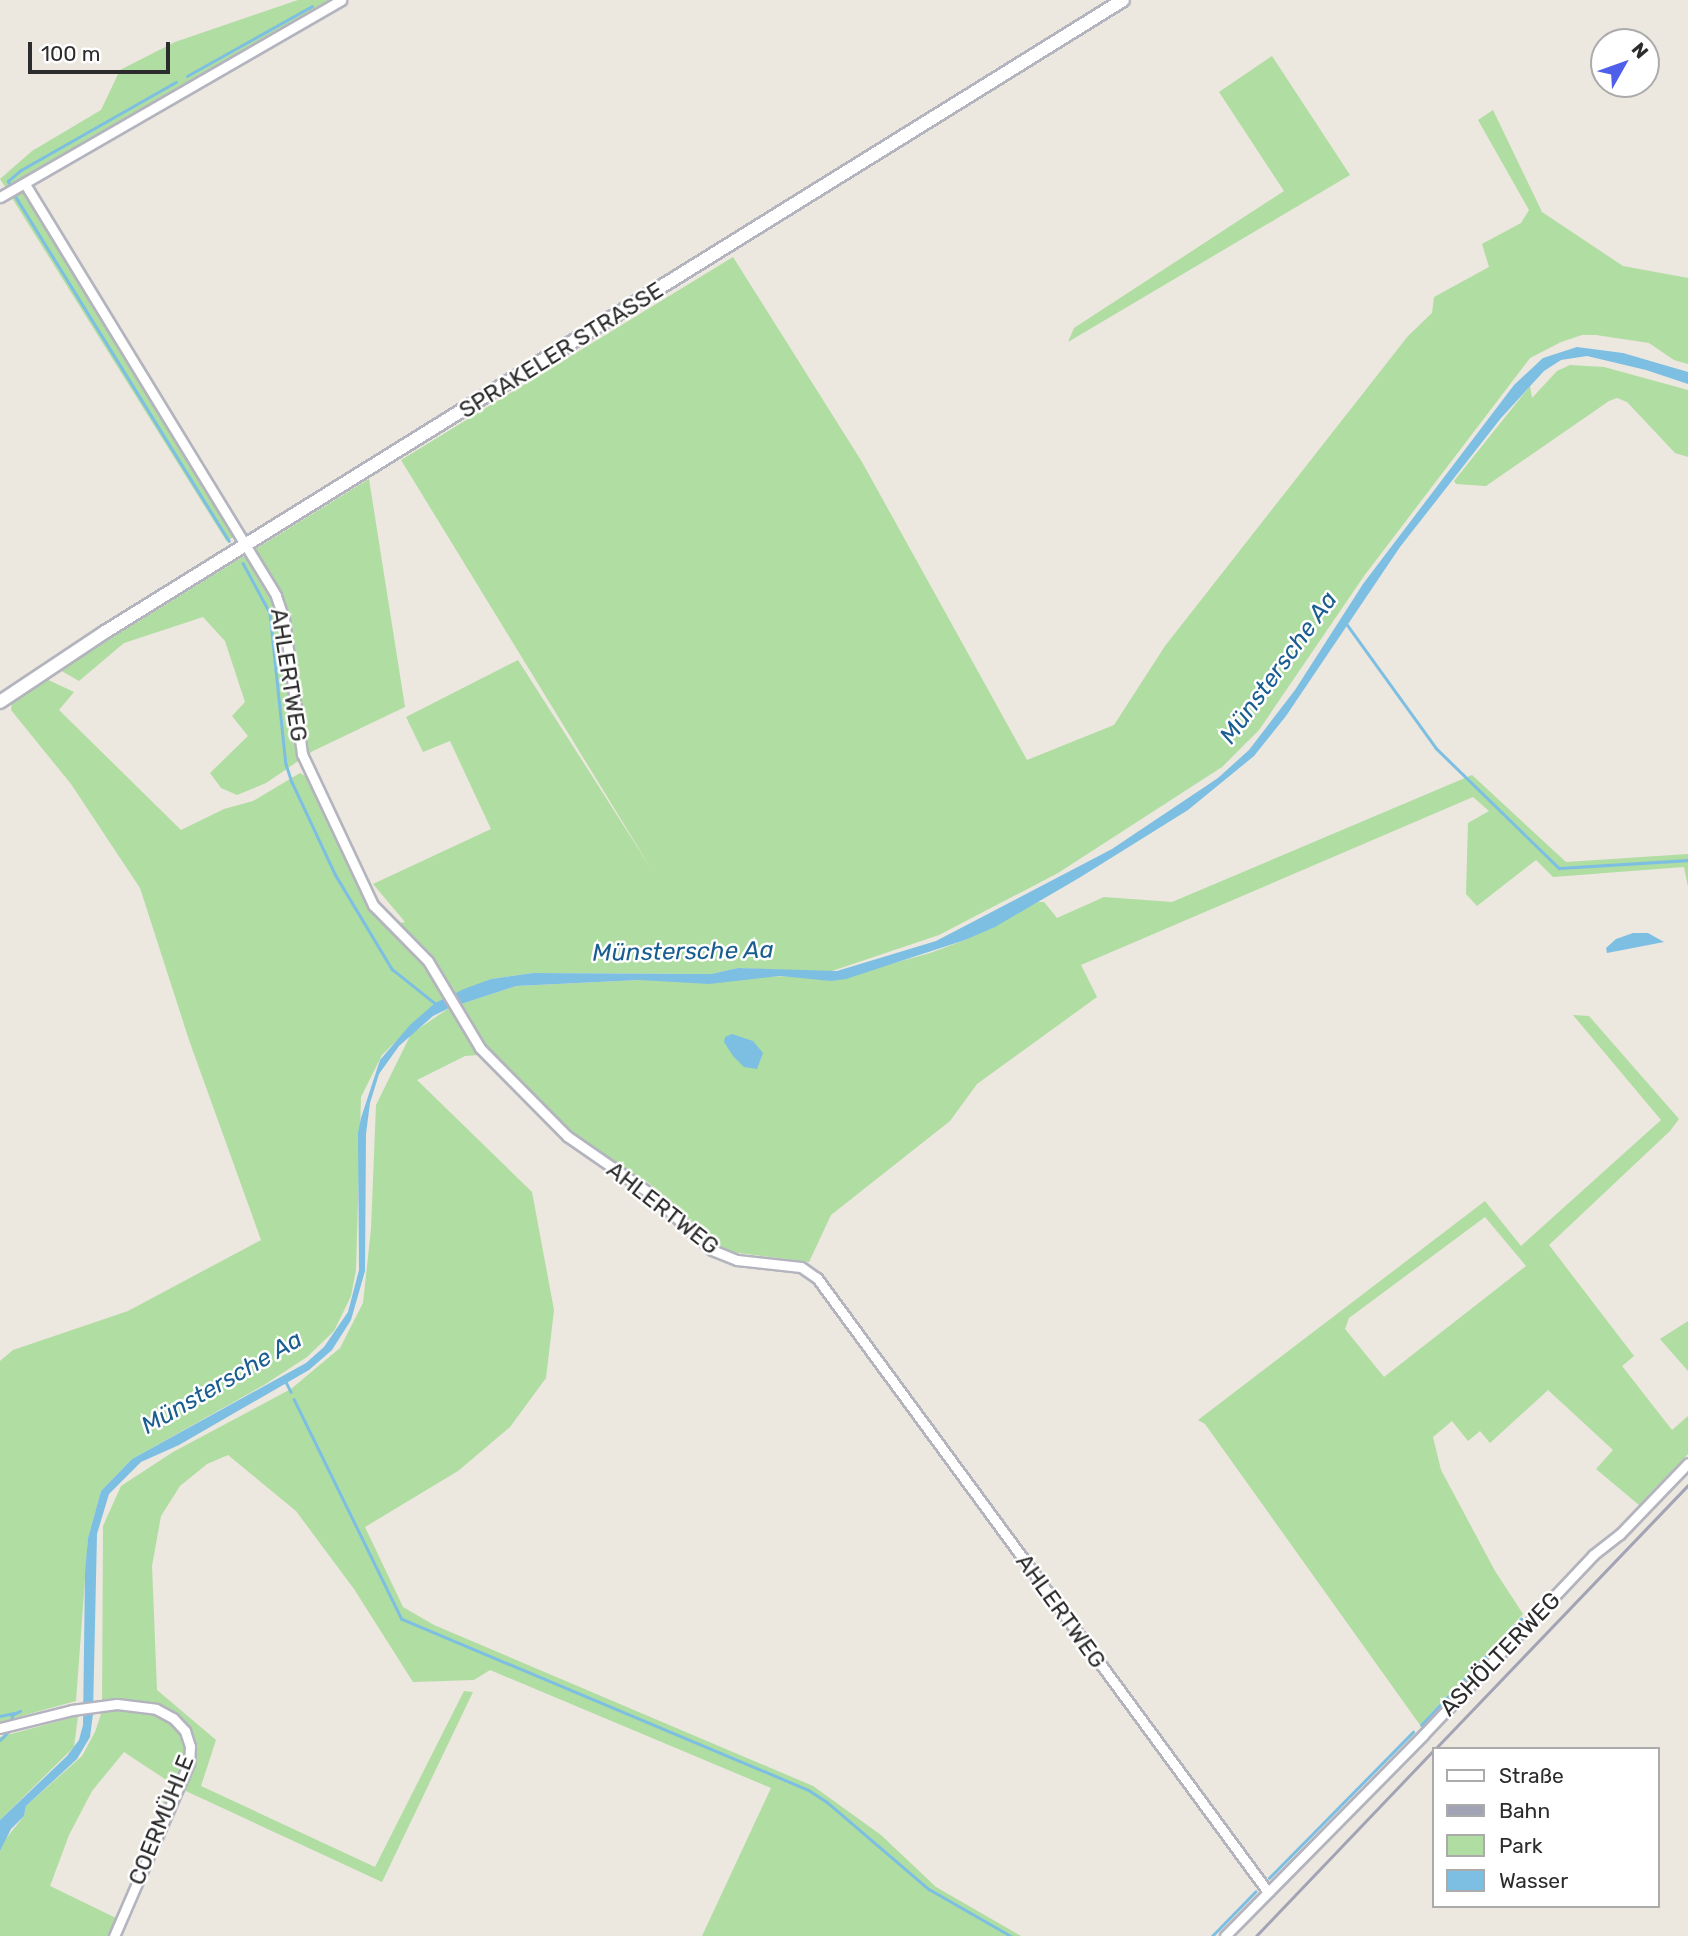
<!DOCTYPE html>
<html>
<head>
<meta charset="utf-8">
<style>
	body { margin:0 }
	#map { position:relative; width:1688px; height:1936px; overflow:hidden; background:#ece7df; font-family:Rubik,sans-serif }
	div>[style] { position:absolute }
	.green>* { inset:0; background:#b0dda1; transform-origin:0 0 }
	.water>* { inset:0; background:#7dbfe3 }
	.stream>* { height:2.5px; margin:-1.25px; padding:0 1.25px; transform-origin:1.25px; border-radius:1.25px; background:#7dbfe3 }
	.roads { filter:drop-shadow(2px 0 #b3b4be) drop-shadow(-2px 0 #b3b4be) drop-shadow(0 2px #b3b4be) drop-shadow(0 -2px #b3b4be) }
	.street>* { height:9px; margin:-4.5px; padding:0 4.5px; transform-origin:4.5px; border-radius:4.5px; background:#fff }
	.secondary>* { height:12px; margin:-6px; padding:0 6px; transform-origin:6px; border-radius:6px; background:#fff }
	.rail>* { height:2.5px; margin:-1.25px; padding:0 1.25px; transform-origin:1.25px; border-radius:1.25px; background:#a2a3b4 }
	span { translate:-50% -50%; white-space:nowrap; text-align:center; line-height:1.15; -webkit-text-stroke:5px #fff; paint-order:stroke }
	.street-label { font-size:23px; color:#2c2c2c }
	.water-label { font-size:24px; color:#1a5e91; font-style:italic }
	.legend { position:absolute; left:1432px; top:1747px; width:228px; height:161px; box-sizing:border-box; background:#fff; border:2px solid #ababab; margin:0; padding:9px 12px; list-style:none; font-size:21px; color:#2c2c2c }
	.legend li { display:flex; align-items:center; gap:14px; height:35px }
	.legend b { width:35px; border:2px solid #ababab }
	.north { position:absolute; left:1590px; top:28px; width:70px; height:70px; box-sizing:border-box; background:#fff; border:2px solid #ababab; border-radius:50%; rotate:50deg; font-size:19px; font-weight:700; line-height:28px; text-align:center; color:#2c2c2c }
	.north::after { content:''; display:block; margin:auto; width:24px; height:32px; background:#4f5fe9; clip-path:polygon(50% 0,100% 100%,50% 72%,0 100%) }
	.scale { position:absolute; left:28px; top:42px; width:142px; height:32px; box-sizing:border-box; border:4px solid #2c2c2c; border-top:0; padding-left:9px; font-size:21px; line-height:24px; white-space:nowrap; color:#2c2c2c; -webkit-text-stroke:5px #fff; paint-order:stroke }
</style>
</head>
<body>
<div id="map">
	<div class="green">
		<i style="clip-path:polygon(298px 0,329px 0,6px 188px,0 179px,32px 151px,101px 110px,120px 70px,175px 42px)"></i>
		<i style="clip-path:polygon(1272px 56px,1350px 175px,1068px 342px,1074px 328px,1284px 191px,1219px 92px)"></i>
		<i style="clip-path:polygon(1493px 110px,1542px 212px,1623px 266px,1688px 278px,1688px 364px,1674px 360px,1649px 343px,1596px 335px,1582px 335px,1561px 342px,1530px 358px,1364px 576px,1259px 730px,1222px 767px,1058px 873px,939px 935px,829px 972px,738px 968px,711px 974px,533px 973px,491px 979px,435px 1003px,382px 1055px,361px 1097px,356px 1270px,351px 1296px,334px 1331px,307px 1357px,264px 1385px,132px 1459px,101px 1491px,88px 1538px,76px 1701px,0 1722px,0 1361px,13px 1350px,128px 1311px,261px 1240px,189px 1040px,140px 888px,71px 784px,11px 710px,12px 702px,44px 678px,74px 692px,59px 710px,181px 830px,224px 809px,253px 801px,300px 773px,307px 777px,371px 909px,385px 926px,405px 922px,373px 884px,491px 829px,450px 741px,423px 752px,406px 717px,518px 660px,652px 870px,401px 460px,733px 257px,862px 462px,1027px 760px,1114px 725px,1165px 646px,1408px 336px,1432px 313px,1434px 297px,1489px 267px,1482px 244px,1521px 223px,1529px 210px,1478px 120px)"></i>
		<i style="left:23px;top:191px;width:405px;height:13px;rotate:58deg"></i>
		<i style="clip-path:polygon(1570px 365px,1604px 367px,1688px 390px,1688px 457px,1675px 453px,1627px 402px,1617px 398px,1609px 401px,1486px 486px,1456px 484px,1454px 481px,1530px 386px,1532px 398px,1557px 371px)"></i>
		<i style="clip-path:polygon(369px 479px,405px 707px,313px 751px,266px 783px,237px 795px,221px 788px,210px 773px,248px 736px,232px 716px,245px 702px,225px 641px,203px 617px,124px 643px,79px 681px,60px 670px)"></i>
		<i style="clip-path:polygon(1472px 775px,1566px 862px,1688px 854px,1688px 887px,1684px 867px,1553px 877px,1536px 860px,1477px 906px,1466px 894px,1468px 823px,1489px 811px,1473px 797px,1081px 965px,1097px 997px,977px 1084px,950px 1121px,831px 1215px,809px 1262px,724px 1251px,649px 1183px,571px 1135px,490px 1054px,465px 1056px,417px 1080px,532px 1192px,554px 1310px,546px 1378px,510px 1427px,458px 1471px,365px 1527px,403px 1607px,434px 1625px,813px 1786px,881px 1835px,936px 1887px,1021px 1936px,702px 1936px,771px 1788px,490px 1670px,474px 1680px,413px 1682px,354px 1589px,296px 1511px,228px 1455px,207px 1464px,180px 1486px,161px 1516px,152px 1566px,157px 1690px,216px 1740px,201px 1786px,375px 1867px,464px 1691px,473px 1692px,382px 1882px,175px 1786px,148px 1838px,171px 1783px,124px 1752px,92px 1791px,69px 1835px,50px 1886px,116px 1918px,110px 1936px,0 1936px,0 1851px,4px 1841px,24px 1816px,26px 1806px,82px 1756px,95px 1732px,102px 1711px,103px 1526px,121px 1486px,173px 1452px,291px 1389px,340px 1348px,363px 1303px,371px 1229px,376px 1105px,411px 1034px,449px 1008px,516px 986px,639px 980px,730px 981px,754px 977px,801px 976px,831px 981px,930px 953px,965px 940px,1038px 902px,1044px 902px,1057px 918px,1104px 897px,1172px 902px)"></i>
		<i style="clip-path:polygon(evenodd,1573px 1015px,1589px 1016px,1679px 1119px,1670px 1131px,1549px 1245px,1634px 1356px,1622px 1366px,1672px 1430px,1688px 1416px,1688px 1454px,1639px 1505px,1596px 1469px,1613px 1450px,1548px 1390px,1490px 1443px,1480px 1431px,1468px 1441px,1452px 1421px,1433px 1437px,1441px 1470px,1495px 1571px,1523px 1614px,1420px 1725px,1205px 1424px,1198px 1420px,1485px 1201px,1521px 1246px,1661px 1120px,1573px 1015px,1485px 1217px,1526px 1266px,1384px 1377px,1345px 1329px,1349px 1318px,1485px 1217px)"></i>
		<i style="clip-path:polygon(1688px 1321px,1688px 1371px,1660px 1339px)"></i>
		<i style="clip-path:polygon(78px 1716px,74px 1747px,0 1820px,0 1737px)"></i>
	</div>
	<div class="water">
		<i style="clip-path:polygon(1577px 347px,1623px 353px,1688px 372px,1688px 384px,1646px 370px,1587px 356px,1561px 360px,1544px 371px,1501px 418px,1400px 547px,1286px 716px,1254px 756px,1188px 810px,1079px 878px,995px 927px,965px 940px,846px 979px,831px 981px,780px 976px,709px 984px,639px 980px,516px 986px,449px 1008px,433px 1016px,399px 1046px,379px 1074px,370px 1103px,366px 1134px,365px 1271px,351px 1320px,332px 1350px,309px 1370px,179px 1445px,141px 1462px,109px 1494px,97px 1534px,93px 1714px,90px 1737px,77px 1759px,26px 1806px,24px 1816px,11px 1829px,0 1851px,0 1820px,67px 1756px,79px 1740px,83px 1725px,85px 1572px,88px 1538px,101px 1491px,132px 1459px,306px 1363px,324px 1347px,348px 1312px,359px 1270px,358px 1133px,361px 1118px,380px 1060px,410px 1025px,435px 1003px,464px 989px,491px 979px,533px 973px,711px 974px,738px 968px,837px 971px,936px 941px,1112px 849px,1218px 778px,1249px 750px,1295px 690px,1363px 584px,1514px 385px,1543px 358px)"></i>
		<i style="clip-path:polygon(1633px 933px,1648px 933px,1664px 942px,1607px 953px,1606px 948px,1616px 939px)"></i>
		<i style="clip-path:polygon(732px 1034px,753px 1041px,763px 1053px,757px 1069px,744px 1067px,733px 1056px,724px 1042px,725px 1037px)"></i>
	</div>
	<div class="stream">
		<i style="left:187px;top:76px;width:143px;rotate:-29.2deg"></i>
		<i style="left:10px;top:188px;width:7px;rotate:-106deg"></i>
		<i style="left:8px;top:181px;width:17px;rotate:-40deg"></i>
		<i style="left:21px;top:170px;width:178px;rotate:-29.6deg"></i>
		<i style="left:14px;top:194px;width:408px;rotate:58.2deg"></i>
		<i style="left:243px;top:563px;width:57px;rotate:61.6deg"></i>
		<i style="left:270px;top:613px;width:152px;rotate:84deg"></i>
		<i style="left:286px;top:764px;width:19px;rotate:72deg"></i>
		<i style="left:292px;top:782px;width:102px;rotate:64.9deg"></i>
		<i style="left:335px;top:874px;width:111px;rotate:59deg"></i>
		<i style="left:392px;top:969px;width:56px;rotate:38.5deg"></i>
		<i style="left:1346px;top:623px;width:154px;rotate:54.2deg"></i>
		<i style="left:1436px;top:748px;width:172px;rotate:44.3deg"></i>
		<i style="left:1559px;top:868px;width:129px;rotate:-3.5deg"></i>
		<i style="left:286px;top:1382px;width:11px;rotate:63deg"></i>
		<i style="left:294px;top:1399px;width:245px;rotate:63.9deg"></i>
		<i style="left:402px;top:1619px;width:439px;rotate:22.8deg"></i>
		<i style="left:807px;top:1789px;width:24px;rotate:33deg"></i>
		<i style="left:827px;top:1802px;width:134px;rotate:40.5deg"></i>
		<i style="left:929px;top:1889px;width:95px;rotate:29.8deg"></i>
		<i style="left:0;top:1716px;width:14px;rotate:-12deg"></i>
		<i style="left:1421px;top:1725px;width:146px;rotate:-46.7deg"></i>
		<i style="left:0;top:1740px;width:13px;rotate:-45deg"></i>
		<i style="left:9px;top:1731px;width:16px;rotate:-79deg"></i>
		<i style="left:12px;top:1715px;width:9px;rotate:-27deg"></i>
		<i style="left:1269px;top:1878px;width:205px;rotate:-45.4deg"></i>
		<i style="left:1212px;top:1936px;width:62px;rotate:-45.7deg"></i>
	</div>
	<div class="roads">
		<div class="street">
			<i style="left:25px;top:184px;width:482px;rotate:58.6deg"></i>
			<i style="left:276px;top:596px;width:24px;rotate:71deg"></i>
			<i style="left:284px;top:619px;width:136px;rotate:82.4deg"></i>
			<i style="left:302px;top:754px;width:167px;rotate:64.8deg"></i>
			<i style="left:373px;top:905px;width:78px;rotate:45.5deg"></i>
			<i style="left:428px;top:961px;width:101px;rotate:59.1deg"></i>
			<i style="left:480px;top:1048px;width:124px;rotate:45.3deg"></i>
			<i style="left:567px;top:1136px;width:98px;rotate:34.7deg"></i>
			<i style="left:648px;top:1192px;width:86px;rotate:42.2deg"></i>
			<i style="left:712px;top:1250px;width:27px;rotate:22deg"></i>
			<i style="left:737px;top:1260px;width:64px;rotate:6.2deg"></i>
			<i style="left:801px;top:1267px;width:19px;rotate:35deg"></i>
			<i style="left:817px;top:1278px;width:762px;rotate:53.7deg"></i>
			<i style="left:0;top:197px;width:394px;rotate:-30deg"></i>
			<i style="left:0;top:1728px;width:74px;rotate:-14deg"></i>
			<i style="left:72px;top:1710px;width:45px;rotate:-7.6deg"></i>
			<i style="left:117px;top:1704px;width:39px;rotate:7deg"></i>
			<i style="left:156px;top:1709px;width:19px;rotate:28deg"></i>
			<i style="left:173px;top:1718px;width:18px;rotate:47deg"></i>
			<i style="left:185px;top:1731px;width:16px;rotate:72deg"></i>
			<i style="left:190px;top:1746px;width:17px;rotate:93deg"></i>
			<i style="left:189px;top:1763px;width:189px;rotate:113.4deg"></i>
			<i style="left:1225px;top:1936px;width:282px;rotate:-45.4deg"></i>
			<i style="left:1423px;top:1735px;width:248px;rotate:-46.6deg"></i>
			<i style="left:1593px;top:1555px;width:34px;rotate:-38deg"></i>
			<i style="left:1620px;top:1534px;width:98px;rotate:-46.2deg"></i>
		</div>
		<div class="secondary">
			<i style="left:0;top:702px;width:126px;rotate:-33.7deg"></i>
			<i style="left:105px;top:632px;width:1198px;rotate:-31.83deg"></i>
		</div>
	</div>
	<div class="rail">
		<i style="left:1435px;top:1749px;width:366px;rotate:-46.2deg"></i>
		<i style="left:1256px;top:1936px;width:257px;rotate:-46.3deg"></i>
	</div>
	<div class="street-label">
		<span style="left:561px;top:350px;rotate:-32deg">SPRAKELER STRASSE</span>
		<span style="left:289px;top:675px;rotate:81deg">AHLERTWEG</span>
		<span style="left:663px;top:1208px;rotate:38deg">AHLERTWEG</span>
		<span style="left:1061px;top:1611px;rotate:54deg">AHLERTWEG</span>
		<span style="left:1500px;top:1654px;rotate:-46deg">ASHÖLTERWEG</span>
		<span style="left:161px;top:1820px;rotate:-68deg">COERMÜHLE</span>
	</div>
	<div class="water-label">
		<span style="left:1279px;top:668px;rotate:-54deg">Münstersche Aa</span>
		<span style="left:683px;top:952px;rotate:-1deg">Münstersche Aa</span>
		<span style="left:222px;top:1383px;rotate:-30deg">Münstersche Aa</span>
	</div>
	<ul class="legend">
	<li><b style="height:9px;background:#fff"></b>Straße</li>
	<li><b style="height:9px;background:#a2a3b4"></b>Bahn</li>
	<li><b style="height:19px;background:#b0dda1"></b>Park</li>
	<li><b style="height:19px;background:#7dbfe3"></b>Wasser</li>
	</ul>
	<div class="north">N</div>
	<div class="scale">100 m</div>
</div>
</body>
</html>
